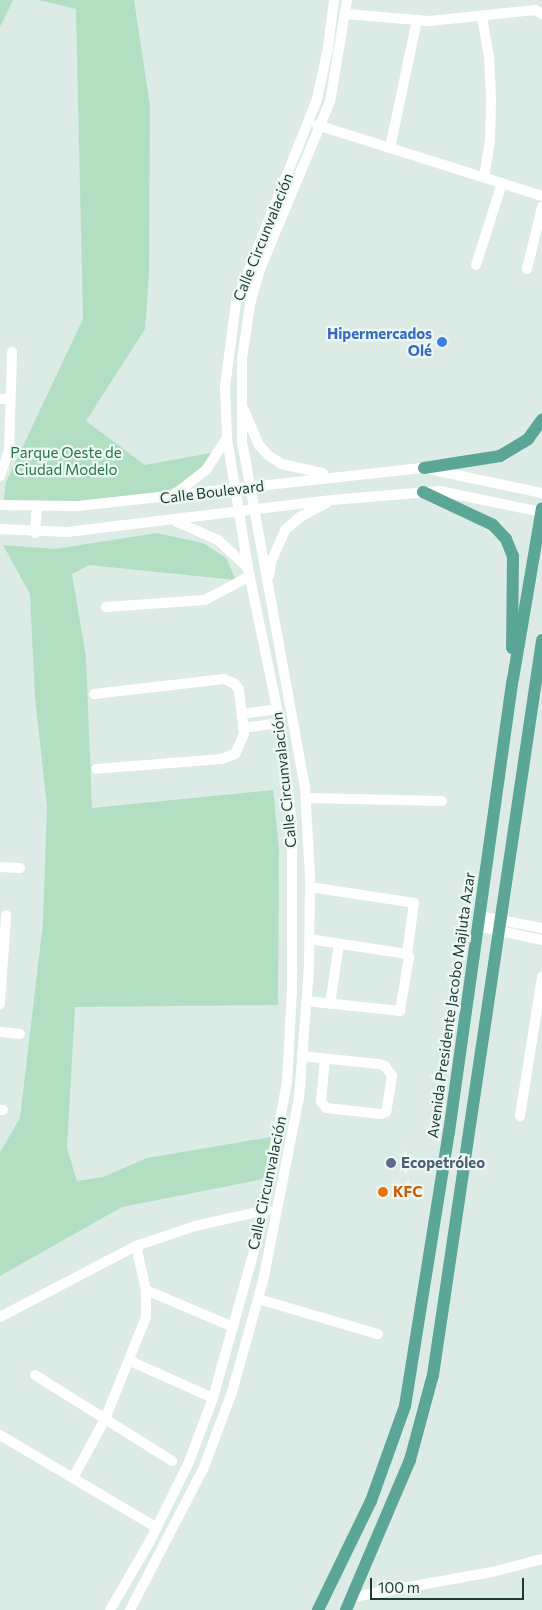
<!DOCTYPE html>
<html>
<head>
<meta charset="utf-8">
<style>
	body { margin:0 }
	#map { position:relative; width:542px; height:1610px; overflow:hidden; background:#dcebe5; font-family:Commissioner,sans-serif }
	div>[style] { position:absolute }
	.green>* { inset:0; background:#b2dfc1 }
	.minor>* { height:10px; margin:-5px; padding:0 5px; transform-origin:5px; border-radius:5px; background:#fff }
	.major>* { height:12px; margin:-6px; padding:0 6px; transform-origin:6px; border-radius:6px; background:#5ba696 }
	.dots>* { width:14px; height:14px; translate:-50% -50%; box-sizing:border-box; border:2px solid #edf7f3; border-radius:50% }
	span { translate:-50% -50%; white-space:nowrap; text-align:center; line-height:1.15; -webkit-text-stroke:4.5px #edf7f3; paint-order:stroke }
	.street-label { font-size:15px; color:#1d3b35 }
	.shop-label { font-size:15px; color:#366cbe; font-weight:700 }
	.right { translate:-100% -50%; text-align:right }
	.park-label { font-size:15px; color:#237747 }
	.service-label { font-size:15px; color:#4e5e75; font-weight:700 }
	.left { translate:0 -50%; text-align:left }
	.food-label { font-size:15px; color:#c56008; font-weight:700 }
	.scale { position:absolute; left:370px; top:1578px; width:154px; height:22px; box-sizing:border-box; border:2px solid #1d3b35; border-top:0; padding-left:6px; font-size:15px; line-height:18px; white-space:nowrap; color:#1d3b35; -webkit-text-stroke:4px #edf7f3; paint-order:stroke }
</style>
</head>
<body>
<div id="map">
	<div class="green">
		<i style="clip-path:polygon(0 0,13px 0,0 27px)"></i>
		<i style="clip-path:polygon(38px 0,134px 0,150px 106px,149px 273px,145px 329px,86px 421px,145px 465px,211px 453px,201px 475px,167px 491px,79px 504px,3px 506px,6px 482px,83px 319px,76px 9px)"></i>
		<i style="clip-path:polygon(157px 533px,203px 543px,226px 558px,236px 580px,89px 565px,72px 574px,86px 657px,92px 808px,273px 790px,279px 849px,278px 1005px,75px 1007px,67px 1148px,77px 1181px,103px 1177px,147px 1158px,271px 1137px,263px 1179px,122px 1207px,0 1276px,0 1152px,20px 1118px,43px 923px,47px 806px,35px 697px,30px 594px,3px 545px,55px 549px)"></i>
	</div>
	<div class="minor">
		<i style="left:347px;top:14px;width:82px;rotate:4.9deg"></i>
		<i style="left:429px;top:21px;width:107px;rotate:-5.9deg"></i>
		<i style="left:535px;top:10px;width:8px;rotate:30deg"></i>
		<i style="left:482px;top:17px;width:40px;rotate:80deg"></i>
		<i style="left:489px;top:56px;width:43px;rotate:87.3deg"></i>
		<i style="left:491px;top:99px;width:41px;rotate:91.4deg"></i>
		<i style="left:490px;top:140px;width:37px;rotate:99deg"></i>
		<i style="left:317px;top:125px;width:236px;rotate:17.5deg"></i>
		<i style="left:390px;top:148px;width:131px;rotate:-78.1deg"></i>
		<i style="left:476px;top:265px;width:86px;rotate:-72.4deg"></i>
		<i style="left:527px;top:269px;width:64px;rotate:-76.4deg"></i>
		<i style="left:0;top:399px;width:10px"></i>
		<i style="left:244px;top:410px;width:38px;rotate:67deg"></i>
		<i style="left:259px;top:445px;width:15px;rotate:48deg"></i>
		<i style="left:269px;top:456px;width:15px;rotate:32deg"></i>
		<i style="left:282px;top:464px;width:42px;rotate:12.4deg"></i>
		<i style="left:0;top:476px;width:28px;rotate:-71deg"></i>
		<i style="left:9px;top:450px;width:98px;rotate:-88.2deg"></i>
		<i style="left:170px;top:498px;width:46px;rotate:-37.9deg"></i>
		<i style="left:206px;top:470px;width:38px;rotate:-57deg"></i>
		<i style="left:0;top:505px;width:78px;rotate:0.7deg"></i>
		<i style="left:78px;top:506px;width:348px;rotate:-6.3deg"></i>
		<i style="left:424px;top:468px;width:121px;rotate:12deg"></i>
		<i style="left:177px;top:522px;width:45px;rotate:23.7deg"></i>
		<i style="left:218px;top:540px;width:41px;rotate:43deg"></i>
		<i style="left:0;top:529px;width:67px;rotate:2.6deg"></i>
		<i style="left:67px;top:532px;width:267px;rotate:-6.9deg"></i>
		<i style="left:332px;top:500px;width:108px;rotate:-4.8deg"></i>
		<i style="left:440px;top:491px;width:103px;rotate:11.7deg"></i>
		<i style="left:35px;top:533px;width:26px;rotate:-86deg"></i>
		<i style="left:269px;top:576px;width:14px;rotate:-82deg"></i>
		<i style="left:271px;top:562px;width:35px;rotate:-66deg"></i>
		<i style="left:285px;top:530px;width:20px;rotate:-41deg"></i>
		<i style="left:300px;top:517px;width:30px;rotate:-28deg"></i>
		<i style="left:106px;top:607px;width:99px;rotate:-4deg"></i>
		<i style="left:205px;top:600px;width:51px;rotate:-28.1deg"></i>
		<i style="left:94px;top:694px;width:131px;rotate:-6.6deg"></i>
		<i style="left:224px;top:679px;width:12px;rotate:24deg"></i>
		<i style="left:235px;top:684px;width:7px;rotate:56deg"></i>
		<i style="left:239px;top:690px;width:44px;rotate:83.5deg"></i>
		<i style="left:244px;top:734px;width:22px;rotate:114deg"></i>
		<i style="left:235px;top:754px;width:14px;rotate:159deg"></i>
		<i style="left:222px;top:759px;width:126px;rotate:175.5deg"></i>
		<i style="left:242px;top:714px;width:35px;rotate:-8deg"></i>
		<i style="left:243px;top:728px;width:37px;rotate:-8deg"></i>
		<i style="left:306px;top:798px;width:136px;rotate:1.3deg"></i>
		<i style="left:0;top:867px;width:20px;rotate:3deg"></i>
		<i style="left:310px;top:887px;width:105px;rotate:8.7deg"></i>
		<i style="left:414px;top:903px;width:51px;rotate:97.8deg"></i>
		<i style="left:479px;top:916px;width:64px;rotate:10.8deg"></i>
		<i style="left:477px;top:926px;width:66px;rotate:12.2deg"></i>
		<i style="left:306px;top:1001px;width:95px;rotate:6.1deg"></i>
		<i style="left:400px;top:1011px;width:55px;rotate:-80.5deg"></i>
		<i style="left:409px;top:957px;width:4px;rotate:-124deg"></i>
		<i style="left:407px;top:954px;width:99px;rotate:-171.3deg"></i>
		<i style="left:0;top:1004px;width:89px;rotate:-86.1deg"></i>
		<i style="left:330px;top:1004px;width:61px;rotate:-81.5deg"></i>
		<i style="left:0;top:1032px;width:20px;rotate:6deg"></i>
		<i style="left:302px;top:1056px;width:76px;rotate:6deg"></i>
		<i style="left:378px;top:1064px;width:7px;rotate:16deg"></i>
		<i style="left:385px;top:1066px;width:12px;rotate:55deg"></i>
		<i style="left:392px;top:1076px;width:36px;rotate:99deg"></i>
		<i style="left:386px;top:1112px;width:5px;rotate:158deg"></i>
		<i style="left:381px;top:1114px;width:55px;rotate:-173.8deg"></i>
		<i style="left:326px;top:1108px;width:9px;rotate:-126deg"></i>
		<i style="left:321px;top:1101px;width:42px;rotate:-84.6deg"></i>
		<i style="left:0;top:1110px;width:3px"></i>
		<i style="left:520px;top:1116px;width:141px;rotate:-81deg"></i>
		<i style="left:146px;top:1290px;width:95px;rotate:23deg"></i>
		<i style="left:258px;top:1299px;width:125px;rotate:16.3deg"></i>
		<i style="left:0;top:1317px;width:153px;rotate:-27.6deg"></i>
		<i style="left:136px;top:1246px;width:62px;rotate:-18.7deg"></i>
		<i style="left:195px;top:1226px;width:74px;rotate:-12.5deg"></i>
		<i style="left:130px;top:1361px;width:91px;rotate:24deg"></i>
		<i style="left:35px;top:1375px;width:162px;rotate:32.1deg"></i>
		<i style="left:0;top:1435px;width:182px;rotate:30.6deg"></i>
		<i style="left:73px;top:1478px;width:67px;rotate:-61.5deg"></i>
		<i style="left:105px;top:1419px;width:110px;rotate:-68.1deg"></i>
		<i style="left:146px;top:1317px;width:27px;rotate:-90deg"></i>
		<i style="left:146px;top:1290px;width:45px;rotate:-102.8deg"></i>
		<i style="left:353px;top:1597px;width:141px;rotate:-10.2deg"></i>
		<i style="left:492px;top:1572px;width:52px;rotate:-14.6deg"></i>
		<i style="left:110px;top:1610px;width:78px;rotate:-59.8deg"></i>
		<i style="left:149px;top:1543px;width:90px;rotate:-63.7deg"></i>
		<i style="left:189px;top:1462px;width:68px;rotate:-69.4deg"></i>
		<i style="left:213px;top:1398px;width:174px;rotate:-74.4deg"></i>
		<i style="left:260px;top:1230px;width:150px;rotate:-79.7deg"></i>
		<i style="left:287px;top:1082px;width:91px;rotate:-86.9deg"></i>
		<i style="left:292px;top:991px;width:166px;rotate:-90deg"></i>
		<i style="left:292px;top:825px;width:103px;rotate:-96.7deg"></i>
		<i style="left:280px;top:723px;width:158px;rotate:-101.7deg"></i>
		<i style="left:248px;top:568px;width:132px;rotate:-99.2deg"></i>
		<i style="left:227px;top:438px;width:51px;rotate:-92.2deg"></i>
		<i style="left:225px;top:387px;width:86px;rotate:-82.6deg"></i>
		<i style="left:236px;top:302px;width:219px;rotate:-68.2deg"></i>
		<i style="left:317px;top:99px;width:52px;rotate:-77.8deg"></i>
		<i style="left:328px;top:48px;width:48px;rotate:-82.9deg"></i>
		<i style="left:130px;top:1610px;width:161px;rotate:-62.6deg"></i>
		<i style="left:204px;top:1467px;width:80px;rotate:-69.5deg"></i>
		<i style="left:232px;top:1392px;width:115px;rotate:-74.4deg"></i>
		<i style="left:263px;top:1281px;width:187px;rotate:-78.9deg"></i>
		<i style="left:299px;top:1098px;width:131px;rotate:-85.6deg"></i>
		<i style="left:309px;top:967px;width:90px;rotate:-89.4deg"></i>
		<i style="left:310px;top:877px;width:89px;rotate:-93.2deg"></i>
		<i style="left:305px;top:788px;width:351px;rotate:-100.3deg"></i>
		<i style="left:242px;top:443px;width:84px;rotate:-90deg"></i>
		<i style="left:242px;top:359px;width:56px;rotate:-81.7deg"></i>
		<i style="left:250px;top:304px;width:36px;rotate:-74deg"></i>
		<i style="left:260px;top:269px;width:181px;rotate:-67.3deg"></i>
		<i style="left:330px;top:102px;width:103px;rotate:-80.5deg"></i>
	</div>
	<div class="major">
		<i style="left:424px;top:468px;width:77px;rotate:-9deg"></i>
		<i style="left:500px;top:456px;width:33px;rotate:-31deg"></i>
		<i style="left:528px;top:439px;width:24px;rotate:-54deg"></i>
		<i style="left:423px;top:492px;width:77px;rotate:25.2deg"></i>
		<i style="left:493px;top:525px;width:19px;rotate:47deg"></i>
		<i style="left:506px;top:539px;width:18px;rotate:68deg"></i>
		<i style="left:513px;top:556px;width:92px;rotate:90.6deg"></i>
		<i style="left:318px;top:1610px;width:121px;rotate:-64.1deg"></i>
		<i style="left:371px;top:1501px;width:101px;rotate:-70.3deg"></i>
		<i style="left:405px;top:1406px;width:278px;rotate:-80.9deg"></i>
		<i style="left:449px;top:1132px;width:457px;rotate:-82deg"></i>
		<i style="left:513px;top:679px;width:173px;rotate:-80.4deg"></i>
		<i style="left:346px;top:1610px;width:163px;rotate:-66.9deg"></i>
		<i style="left:410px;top:1460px;width:88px;rotate:-74.9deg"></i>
		<i style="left:433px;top:1375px;width:743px;rotate:-81.56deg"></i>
	</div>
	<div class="dots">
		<i style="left:442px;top:342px;background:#3f7fe0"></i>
		<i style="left:391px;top:1163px;background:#5c6f8a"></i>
		<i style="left:383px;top:1192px;background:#e8710a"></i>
	</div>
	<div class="street-label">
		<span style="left:263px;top:237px;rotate:-68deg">Calle Circunvalación</span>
		<span style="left:212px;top:492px;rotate:-7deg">Calle Boulevard</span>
		<span style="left:284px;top:780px;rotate:-96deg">Calle Circunvalación</span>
		<span style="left:451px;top:1005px;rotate:-82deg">Avenida Presidente Jacobo Majluta Azar</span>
		<span style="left:267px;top:1183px;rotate:-78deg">Calle Circunvalación</span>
	</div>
	<div class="shop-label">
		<span class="right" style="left:432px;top:342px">Hipermercados<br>Olé</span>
	</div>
	<div class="park-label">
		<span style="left:66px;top:461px">Parque Oeste de<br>Ciudad Modelo</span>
	</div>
	<div class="service-label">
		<span class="left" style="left:401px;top:1163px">Ecopetróleo</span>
	</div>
	<div class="food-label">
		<span class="left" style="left:393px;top:1192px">KFC</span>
	</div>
	<div class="scale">100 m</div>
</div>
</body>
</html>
